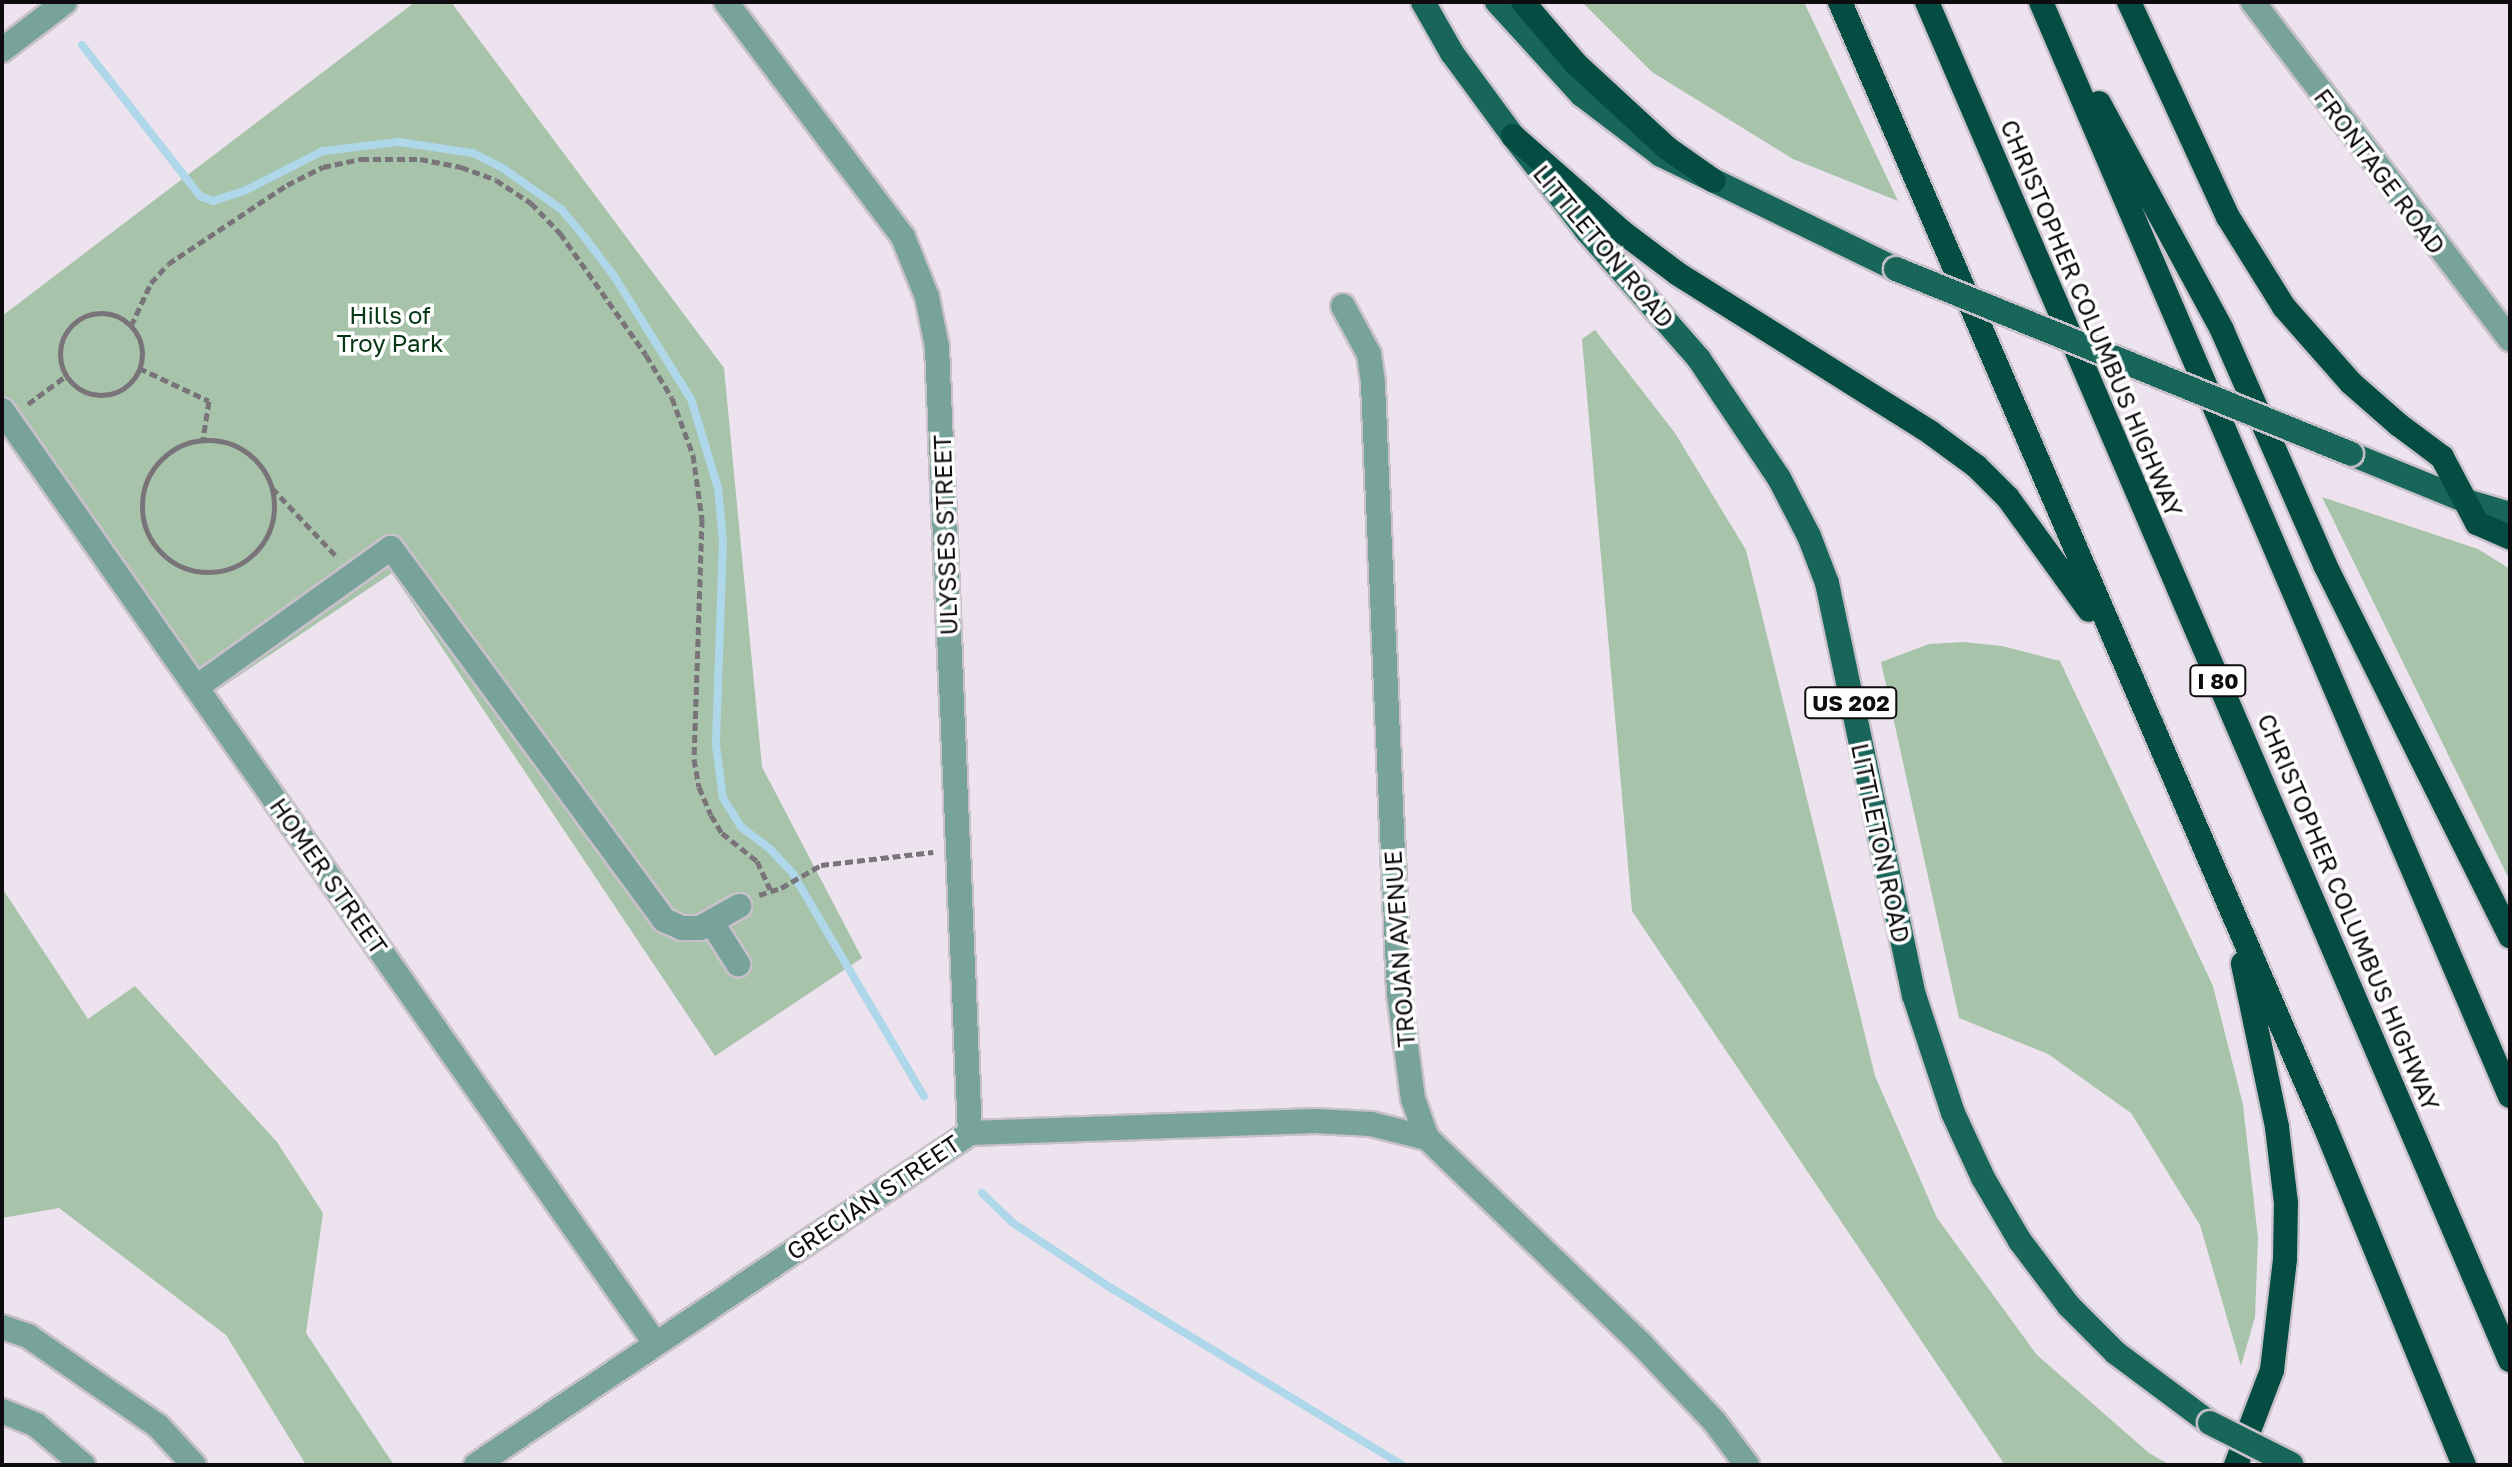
<!DOCTYPE html>
<html>
<head>
<meta charset="utf-8">
<style>
	body { margin:0 }
	#map { position:relative; width:2512px; height:1467px; overflow:hidden; background:#ede3ee; font-family:"Golos Text",sans-serif }
	div>[style] { position:absolute }
	.green>* { inset:0; background:#a7c3aa }
	.stream>* { height:8px; margin:-4px; padding:0 4px; transform-origin:4px; border-radius:4px; background:#afd7ea }
	.path>* { height:5px; margin-top:-2.5px; transform-origin:0; background:repeating-linear-gradient(90deg,#79737a 0 8px,transparent 0 12px) }
	.path>.ring { margin:-2.5px; padding:0; box-sizing:content-box; background:none; border:5px solid #79737a; border-radius:50% }
	.roads { filter:drop-shadow(2px 0 #c9c1ca) drop-shadow(-2px 0 #c9c1ca) drop-shadow(0 2px #c9c1ca) drop-shadow(0 -2px #c9c1ca) }
	.minor>* { height:24px; margin:-12px; padding:0 12px; transform-origin:12px; border-radius:12px; background:#77a39a }
	.major>* { height:24px; margin:-12px; padding:0 12px; transform-origin:12px; border-radius:12px; background:#18655a }
	.highway>* { height:24px; margin:-12px; padding:0 12px; transform-origin:12px; border-radius:12px; background:#054d43 }
	.bridges { filter:drop-shadow(2px 0 #c9c1ca) drop-shadow(-2px 0 #c9c1ca) drop-shadow(0 2px #c9c1ca) drop-shadow(0 -2px #c9c1ca) }
	.major-bridge>* { height:24px; margin:-12px; padding:0 12px; transform-origin:12px; border-radius:12px; background:#18655a }
	span { translate:-50% -50%; white-space:nowrap; text-align:center; line-height:1.15; -webkit-text-stroke:7px #fff; paint-order:stroke }
	.shield-label span { padding:2px 6px; background:#fff; border:2px solid; border-radius:6px; -webkit-text-stroke-width:0 }
	.shield-label { font-size:22px; color:#0f0c0f; font-weight:700 }
	.street-label { font-size:24px; color:#0f0c0f }
	.park-label { font-size:24px; color:#063613 }
	.frame { position:absolute; inset:0; border:4px solid #0f0c0f; pointer-events:none }
</style>
</head>
<body>
<div id="map">
	<div class="green">
		<i style="clip-path:polygon(415px 2px,451px 2px,724px 368px,762px 767px,862px 958px,715px 1056px,392px 573px,204px 699px,2px 409px,2px 316px)"></i>
		<i style="clip-path:polygon(1582px 2px,1804px 2px,1898px 201px,1793px 159px,1652px 72px)"></i>
		<i style="clip-path:polygon(1595px 330px,1675px 433px,1746px 550px,1875px 1076px,1937px 1218px,2037px 1355px,2149px 1453px,2170px 1465px,2005px 1465px,1632px 911px,1582px 339px)"></i>
		<i style="clip-path:polygon(2322px 497px,2478px 549px,2510px 569px,2510px 881px)"></i>
		<i style="clip-path:polygon(1963px 642px,2002px 646px,2060px 661px,2213px 986px,2243px 1105px,2258px 1238px,2255px 1317px,2241px 1366px,2200px 1225px,2131px 1113px,2048px 1054px,1959px 1018px,1881px 662px,1929px 644px)"></i>
		<i style="clip-path:polygon(2px 888px,88px 1019px,135px 986px,277px 1142px,323px 1213px,306px 1333px,394px 1465px,306px 1465px,226px 1335px,59px 1208px,2px 1218px)"></i>
	</div>
	<div class="stream">
		<i style="left:82px;top:45px;width:192px;rotate:52deg"></i>
		<i style="left:200px;top:196px;width:14px;rotate:21deg"></i>
		<i style="left:213px;top:201px;width:33px;rotate:-18deg"></i>
		<i style="left:244px;top:191px;width:89px;rotate:-26.9deg"></i>
		<i style="left:323px;top:151px;width:77px;rotate:-6.8deg"></i>
		<i style="left:399px;top:142px;width:75px;rotate:8.5deg"></i>
		<i style="left:473px;top:153px;width:35px;rotate:27deg"></i>
		<i style="left:504px;top:169px;width:70px;rotate:35.1deg"></i>
		<i style="left:561px;top:209px;width:38px;rotate:50deg"></i>
		<i style="left:585px;top:238px;width:48px;rotate:52.7deg"></i>
		<i style="left:614px;top:276px;width:145px;rotate:58deg"></i>
		<i style="left:691px;top:399px;width:93px;rotate:73.1deg"></i>
		<i style="left:718px;top:488px;width:53px;rotate:84.6deg"></i>
		<i style="left:723px;top:541px;width:204px;rotate:92deg"></i>
		<i style="left:716px;top:745px;width:53px;rotate:82.5deg"></i>
		<i style="left:723px;top:798px;width:34px;rotate:58deg"></i>
		<i style="left:741px;top:827px;width:38px;rotate:37deg"></i>
		<i style="left:771px;top:850px;width:33px;rotate:47deg"></i>
		<i style="left:793px;top:874px;width:258px;rotate:59.5deg"></i>
		<i style="left:982px;top:1193px;width:43px;rotate:44.1deg"></i>
		<i style="left:1013px;top:1223px;width:118px;rotate:33.6deg"></i>
		<i style="left:1111px;top:1288px;width:341px;rotate:31.3deg"></i>
	</div>
	<div class="path">
		<i class="ring" style="left:60px;top:313px;width:77px;height:77px"></i>
		<i style="left:131px;top:326px;width:47px;rotate:-65.1deg"></i>
		<i style="left:151px;top:283px;width:25px;rotate:-48deg"></i>
		<i style="left:168px;top:264px;width:143px;rotate:-33.6deg"></i>
		<i style="left:287px;top:185px;width:40px;rotate:-26.6deg"></i>
		<i style="left:323px;top:167px;width:39px;rotate:-12deg"></i>
		<i style="left:361px;top:159px;width:59px"></i>
		<i style="left:420px;top:159px;width:42px;rotate:11deg"></i>
		<i style="left:461px;top:167px;width:37px;rotate:20deg"></i>
		<i style="left:496px;top:180px;width:42px;rotate:33.3deg"></i>
		<i style="left:531px;top:203px;width:42px;rotate:46deg"></i>
		<i style="left:560px;top:233px;width:149px;rotate:54.8deg"></i>
		<i style="left:646px;top:355px;width:50px;rotate:58.8deg"></i>
		<i style="left:672px;top:398px;width:61px;rotate:69.8deg"></i>
		<i style="left:693px;top:455px;width:65px;rotate:82deg"></i>
		<i style="left:702px;top:519px;width:240px;rotate:91.9deg"></i>
		<i style="left:694px;top:759px;width:28px;rotate:80deg"></i>
		<i style="left:699px;top:787px;width:30px;rotate:67deg"></i>
		<i style="left:711px;top:815px;width:21px;rotate:59deg"></i>
		<i style="left:722px;top:833px;width:45px;rotate:38.7deg"></i>
		<i style="left:757px;top:861px;width:31px;rotate:65deg"></i>
		<i style="left:139px;top:368px;width:77px;rotate:25.2deg"></i>
		<i style="left:209px;top:401px;width:38px;rotate:99deg"></i>
		<i style="left:28px;top:404px;width:47px;rotate:-36.4deg"></i>
		<i class="ring" style="left:142px;top:440px;width:127px;height:127px"></i>
		<i style="left:272px;top:488px;width:95px;rotate:46.7deg"></i>
		<i style="left:759px;top:895px;width:23px;rotate:-18deg"></i>
		<i style="left:781px;top:888px;width:46px;rotate:-29.9deg"></i>
		<i style="left:821px;top:865px;width:113px;rotate:-6.6deg"></i>
	</div>
	<div class="roads">
		<div class="minor">
			<i style="left:726px;top:2px;width:294px;rotate:53deg"></i>
			<i style="left:903px;top:237px;width:65px;rotate:68.2deg"></i>
			<i style="left:927px;top:297px;width:51px;rotate:78.7deg"></i>
			<i style="left:937px;top:347px;width:787px;rotate:87.6deg"></i>
			<i style="left:2253px;top:2px;width:424px;rotate:52.7deg"></i>
			<i style="left:2px;top:50px;width:79px;rotate:-37.3deg"></i>
			<i style="left:1343px;top:306px;width:55px;rotate:61.6deg"></i>
			<i style="left:1369px;top:354px;width:30px;rotate:82deg"></i>
			<i style="left:1373px;top:384px;width:610px;rotate:87.56deg"></i>
			<i style="left:1399px;top:993px;width:107px;rotate:82.5deg"></i>
			<i style="left:1413px;top:1099px;width:41px;rotate:70.3deg"></i>
			<i style="left:1427px;top:1138px;width:297px;rotate:43.9deg"></i>
			<i style="left:1641px;top:1344px;width:106px;rotate:46.5deg"></i>
			<i style="left:1714px;top:1421px;width:55px;rotate:53.1deg"></i>
			<i style="left:2px;top:410px;width:1139px;rotate:55.01deg"></i>
			<i style="left:198px;top:686px;width:237px;rotate:-35.6deg"></i>
			<i style="left:391px;top:548px;width:461px;rotate:53.7deg"></i>
			<i style="left:664px;top:920px;width:20px;rotate:24deg"></i>
			<i style="left:682px;top:928px;width:18px"></i>
			<i style="left:700px;top:928px;width:45px;rotate:-29.4deg"></i>
			<i style="left:712px;top:923px;width:49px;rotate:57.6deg"></i>
			<i style="left:2px;top:1327px;width:28px;rotate:19deg"></i>
			<i style="left:28px;top:1336px;width:158px;rotate:34.7deg"></i>
			<i style="left:158px;top:1426px;width:53px;rotate:47.3deg"></i>
			<i style="left:2px;top:1411px;width:37px;rotate:22deg"></i>
			<i style="left:36px;top:1425px;width:62px;rotate:40.4deg"></i>
			<i style="left:476px;top:1465px;width:595px;rotate:-33.9deg"></i>
			<i style="left:970px;top:1133px;width:346px;rotate:-2deg"></i>
			<i style="left:1316px;top:1121px;width:55px;rotate:3.1deg"></i>
			<i style="left:1371px;top:1124px;width:58px;rotate:14deg"></i>
		</div>
		<div class="major">
			<i style="left:1423px;top:2px;width:59px;rotate:60.4deg"></i>
			<i style="left:1452px;top:53px;width:103px;rotate:53.7deg"></i>
			<i style="left:1513px;top:136px;width:120px;rotate:52.1deg"></i>
			<i style="left:1587px;top:231px;width:170px;rotate:48.8deg"></i>
			<i style="left:1699px;top:359px;width:143px;rotate:56.1deg"></i>
			<i style="left:1779px;top:478px;width:65px;rotate:62.7deg"></i>
			<i style="left:1809px;top:536px;width:50px;rotate:69deg"></i>
			<i style="left:1827px;top:583px;width:421px;rotate:78.1deg"></i>
			<i style="left:1914px;top:995px;width:124px;rotate:71.7deg"></i>
			<i style="left:1953px;top:1113px;width:72px;rotate:65.2deg"></i>
			<i style="left:1983px;top:1178px;width:73px;rotate:59.6deg"></i>
			<i style="left:2020px;top:1241px;width:81px;rotate:53deg"></i>
			<i style="left:2069px;top:1306px;width:66px;rotate:45deg"></i>
			<i style="left:2116px;top:1353px;width:117px;rotate:36.7deg"></i>
			<i style="left:1497px;top:2px;width:126px;rotate:47.6deg"></i>
			<i style="left:1582px;top:95px;width:99px;rotate:37.2deg"></i>
			<i style="left:1661px;top:155px;width:261px;rotate:25.9deg"></i>
			<i style="left:2351px;top:454px;width:124px;rotate:22.2deg"></i>
			<i style="left:2466px;top:501px;width:46px;rotate:16.5deg"></i>
		</div>
		<div class="highway">
			<i style="left:1523px;top:2px;width:82px;rotate:49.5deg"></i>
			<i style="left:1576px;top:64px;width:124px;rotate:42.7deg"></i>
			<i style="left:1667px;top:148px;width:57px;rotate:35.1deg"></i>
			<i style="left:1840px;top:2px;width:1222px;rotate:66.67deg"></i>
			<i style="left:2324px;top:1124px;width:369px;rotate:67.7deg"></i>
			<i style="left:1927px;top:2px;width:1478px;rotate:66.77deg"></i>
			<i style="left:2041px;top:2px;width:1190px;rotate:66.8deg"></i>
			<i style="left:2129px;top:2px;width:237px;rotate:65.3deg"></i>
			<i style="left:2228px;top:217px;width:106px;rotate:58.1deg"></i>
			<i style="left:2284px;top:307px;width:101px;rotate:48.6deg"></i>
			<i style="left:2351px;top:383px;width:64px;rotate:41.2deg"></i>
			<i style="left:2399px;top:425px;width:54px;rotate:36.7deg"></i>
			<i style="left:2442px;top:457px;width:75px;rotate:62.1deg"></i>
			<i style="left:2477px;top:523px;width:36px;rotate:24deg"></i>
			<i style="left:2099px;top:103px;width:258px;rotate:61.5deg"></i>
			<i style="left:2222px;top:330px;width:257px;rotate:66.3deg"></i>
			<i style="left:2325px;top:565px;width:415px;rotate:63.5deg"></i>
			<i style="left:1513px;top:136px;width:144px;rotate:41.3deg"></i>
			<i style="left:1621px;top:231px;width:71px;rotate:37deg"></i>
			<i style="left:1678px;top:274px;width:299px;rotate:32.1deg"></i>
			<i style="left:1931px;top:433px;width:56px;rotate:36.3deg"></i>
			<i style="left:1976px;top:466px;width:45px;rotate:45deg"></i>
			<i style="left:2008px;top:498px;width:138px;rotate:54.1deg"></i>
			<i style="left:2236px;top:1465px;width:102px;rotate:-69.2deg"></i>
			<i style="left:2272px;top:1370px;width:112px;rotate:-83.3deg"></i>
			<i style="left:2285px;top:1259px;width:56px;rotate:-89deg"></i>
			<i style="left:2286px;top:1203px;width:77px;rotate:-96.8deg"></i>
			<i style="left:2277px;top:1127px;width:167px;rotate:-101.8deg"></i>
		</div>
	</div>
	<div class="bridges">
		<div class="major-bridge">
			<i style="left:1896px;top:269px;width:491px;rotate:22.1deg"></i>
			<i style="left:2210px;top:1423px;width:91px;rotate:26.8deg"></i>
		</div>
	</div>
	<div class="shield-label">
		<span style="left:2218px;top:681px">I 80</span>
		<span style="left:1851px;top:703px">US 202</span>
	</div>
	<div class="street-label">
		<span style="left:2380px;top:171px;rotate:53deg">FRONTAGE ROAD</span>
		<span style="left:1604px;top:246px;rotate:50deg">LITTLETON ROAD</span>
		<span style="left:2092px;top:318px;rotate:67deg">CHRISTOPHER COLUMBUS HIGHWAY</span>
		<span style="left:945px;top:535px;rotate:-92deg">ULYSSES STREET</span>
		<span style="left:1881px;top:843px;rotate:78deg">LITTLETON ROAD</span>
		<span style="left:329px;top:876px;rotate:55deg">HOMER STREET</span>
		<span style="left:2349px;top:912px;rotate:67deg">CHRISTOPHER COLUMBUS HIGHWAY</span>
		<span style="left:1399px;top:949px;rotate:-94deg">TROJAN AVENUE</span>
		<span style="left:873px;top:1197px;rotate:-34deg">GRECIAN STREET</span>
	</div>
	<div class="park-label">
		<span style="left:390px;top:329px">Hills of<br>Troy Park</span>
	</div>
	<div class="frame"></div>
</div>
</body>
</html>
